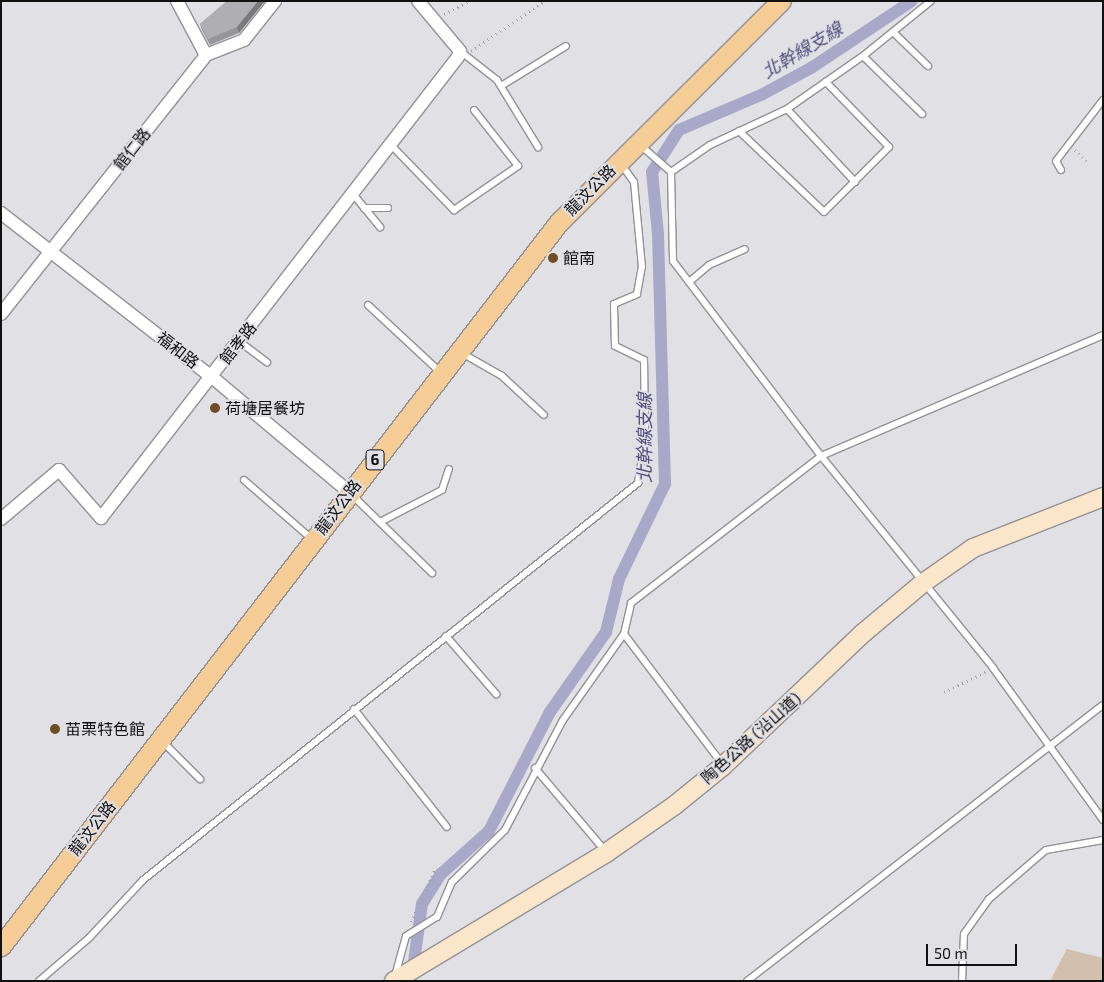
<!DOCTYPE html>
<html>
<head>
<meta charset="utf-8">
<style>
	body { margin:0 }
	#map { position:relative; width:1104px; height:982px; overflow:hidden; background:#e0e0e5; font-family:"Exo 2","Noto Sans TC",sans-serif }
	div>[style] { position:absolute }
	.green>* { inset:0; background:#d1c0ad }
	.canal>* { height:12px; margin:-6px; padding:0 6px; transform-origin:6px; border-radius:6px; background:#aaa8c8 }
	.path>* { height:2.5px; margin-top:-1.25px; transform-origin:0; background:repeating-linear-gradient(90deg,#a0a0a4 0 1px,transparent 0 5px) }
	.roads { filter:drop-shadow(1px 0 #929296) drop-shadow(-1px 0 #929296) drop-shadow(0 1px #929296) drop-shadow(0 -1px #929296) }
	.lane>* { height:6px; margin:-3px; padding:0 3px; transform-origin:3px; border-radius:3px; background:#fff }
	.street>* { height:12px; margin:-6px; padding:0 6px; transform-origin:6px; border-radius:6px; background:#fff }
	.secondary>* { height:18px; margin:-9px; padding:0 9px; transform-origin:9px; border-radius:9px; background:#fae6cb }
	.primary>* { height:19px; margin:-9.5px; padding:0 9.5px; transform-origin:9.5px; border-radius:9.5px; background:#f6cc97 }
	.wall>* { inset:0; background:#96969a }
	.shaded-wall>* { inset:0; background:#7a7a7d }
	.building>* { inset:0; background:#aeaeb3 }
	.dots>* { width:14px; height:14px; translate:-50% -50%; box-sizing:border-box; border:2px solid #e0e0e5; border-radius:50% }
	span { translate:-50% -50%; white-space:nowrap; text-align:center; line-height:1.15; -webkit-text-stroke:4px #e0e0e5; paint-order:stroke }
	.shield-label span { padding:1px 4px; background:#e0e0e5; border:1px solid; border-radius:4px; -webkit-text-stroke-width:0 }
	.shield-label { font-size:15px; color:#111112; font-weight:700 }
	.street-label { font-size:16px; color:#111112 }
	.poi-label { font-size:16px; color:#111112 }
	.left { translate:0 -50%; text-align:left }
	.water-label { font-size:18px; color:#524d7b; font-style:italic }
	.frame { position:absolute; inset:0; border:2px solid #111112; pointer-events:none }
	.scale { position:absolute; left:926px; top:944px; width:91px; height:22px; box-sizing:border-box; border:2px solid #111112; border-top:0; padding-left:6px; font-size:15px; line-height:18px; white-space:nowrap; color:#111112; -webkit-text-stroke:4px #e0e0e5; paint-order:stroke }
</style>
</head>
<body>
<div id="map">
	<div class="green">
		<i style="clip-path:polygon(1067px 949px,1103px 958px,1103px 981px,1050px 981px)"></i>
	</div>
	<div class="canal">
		<i style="left:412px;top:976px;width:73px;rotate:-82.1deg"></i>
		<i style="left:422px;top:904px;width:36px;rotate:-58deg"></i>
		<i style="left:441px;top:874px;width:64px;rotate:-41.9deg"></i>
		<i style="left:489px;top:831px;width:134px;rotate:-62.9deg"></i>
		<i style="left:550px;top:712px;width:98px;rotate:-55deg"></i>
		<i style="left:606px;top:632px;width:55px;rotate:-76.2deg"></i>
		<i style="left:619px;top:579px;width:106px;rotate:-64.2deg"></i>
		<i style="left:665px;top:484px;width:250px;rotate:-91.6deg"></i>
		<i style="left:658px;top:234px;width:62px;rotate:-95.5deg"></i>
		<i style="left:652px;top:172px;width:50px;rotate:-57.3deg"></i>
		<i style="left:679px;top:130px;width:91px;rotate:-23.2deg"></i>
		<i style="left:763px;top:94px;width:55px;rotate:-28.4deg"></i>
		<i style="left:811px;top:68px;width:121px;rotate:-33.6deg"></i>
	</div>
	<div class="path">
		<i style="left:444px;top:14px;width:28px;rotate:-27deg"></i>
		<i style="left:471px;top:51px;width:88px;rotate:-34.4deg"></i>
		<i style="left:1075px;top:150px;width:16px;rotate:43deg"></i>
		<i style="left:944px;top:692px;width:46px;rotate:-26deg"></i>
		<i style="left:411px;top:922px;width:60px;rotate:-65.6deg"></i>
	</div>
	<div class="roads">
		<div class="lane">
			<i style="left:893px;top:32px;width:49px;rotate:44.2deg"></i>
			<i style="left:460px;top:51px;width:47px;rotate:38.1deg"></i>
			<i style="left:497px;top:80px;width:79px;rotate:58.5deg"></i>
			<i style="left:863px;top:56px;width:83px;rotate:44.5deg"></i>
			<i style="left:501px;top:86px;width:76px;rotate:-31.6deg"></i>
			<i style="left:787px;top:109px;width:100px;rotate:47deg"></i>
			<i style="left:739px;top:131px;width:117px;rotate:43.6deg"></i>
			<i style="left:824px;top:212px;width:92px;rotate:-45deg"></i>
			<i style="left:889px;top:147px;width:91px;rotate:-134.1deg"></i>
			<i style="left:639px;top:144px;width:43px;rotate:41.2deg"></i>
			<i style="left:671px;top:172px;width:89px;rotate:88.7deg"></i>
			<i style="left:673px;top:261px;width:245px;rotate:52.8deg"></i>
			<i style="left:821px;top:456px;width:273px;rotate:50.9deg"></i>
			<i style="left:993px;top:668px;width:188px;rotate:54.1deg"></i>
			<i style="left:391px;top:145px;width:91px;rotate:45.9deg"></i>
			<i style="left:454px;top:210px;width:78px;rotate:-34.5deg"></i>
			<i style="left:518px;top:166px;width:71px;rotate:-128.2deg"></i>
			<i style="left:1061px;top:170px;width:10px;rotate:-119deg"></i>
			<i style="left:1056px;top:161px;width:77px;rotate:-52.4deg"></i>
			<i style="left:671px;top:172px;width:47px;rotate:-34.7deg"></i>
			<i style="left:710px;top:145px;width:85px;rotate:-25.1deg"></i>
			<i style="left:787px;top:109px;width:93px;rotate:-34.9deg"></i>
			<i style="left:863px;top:56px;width:87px;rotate:-39deg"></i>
			<i style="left:353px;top:194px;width:43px;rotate:50.7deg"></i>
			<i style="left:364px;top:208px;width:24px"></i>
			<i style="left:689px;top:282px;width:26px;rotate:-40deg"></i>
			<i style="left:709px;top:265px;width:39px;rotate:-24deg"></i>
			<i style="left:368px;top:305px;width:98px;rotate:42.9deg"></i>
			<i style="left:240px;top:342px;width:34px;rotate:37deg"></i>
			<i style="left:460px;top:352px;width:48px;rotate:29.7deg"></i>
			<i style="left:502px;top:376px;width:57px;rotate:42.9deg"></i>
			<i style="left:244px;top:480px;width:91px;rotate:41deg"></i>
			<i style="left:352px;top:495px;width:112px;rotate:44.3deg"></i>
			<i style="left:380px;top:522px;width:70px;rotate:-27.3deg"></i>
			<i style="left:442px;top:490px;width:22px;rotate:-72deg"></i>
			<i style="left:624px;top:634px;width:164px;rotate:52.9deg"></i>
			<i style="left:446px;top:636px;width:77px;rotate:49.2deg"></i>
			<i style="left:354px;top:709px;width:150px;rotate:51.8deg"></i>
			<i style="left:162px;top:741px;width:54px;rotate:45deg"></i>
			<i style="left:535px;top:768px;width:110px;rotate:49.8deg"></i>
			<i style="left:395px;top:976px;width:41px;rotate:-74.6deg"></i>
			<i style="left:406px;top:936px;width:36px;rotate:-32deg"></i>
			<i style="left:437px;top:917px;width:38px;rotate:-67deg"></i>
			<i style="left:452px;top:882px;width:74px;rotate:-44.5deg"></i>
			<i style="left:505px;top:830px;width:124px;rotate:-62.2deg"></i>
			<i style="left:563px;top:720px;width:105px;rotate:-54.7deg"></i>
			<i style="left:624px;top:634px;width:32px;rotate:-77deg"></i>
			<i style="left:631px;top:603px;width:240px;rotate:-37.7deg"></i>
			<i style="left:821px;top:456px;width:307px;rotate:-23.2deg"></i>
			<i style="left:39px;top:981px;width:66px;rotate:-40.7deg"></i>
			<i style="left:89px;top:938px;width:79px;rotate:-47deg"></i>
			<i style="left:143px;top:880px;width:635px;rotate:-38.73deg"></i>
			<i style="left:638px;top:483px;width:46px;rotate:-81.2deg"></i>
			<i style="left:645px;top:438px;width:78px;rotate:-90.7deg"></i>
			<i style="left:644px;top:360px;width:32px;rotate:-154deg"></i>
			<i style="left:615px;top:346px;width:42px;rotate:-91.4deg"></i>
			<i style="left:614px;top:304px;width:25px;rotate:-23deg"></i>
			<i style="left:637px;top:294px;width:27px;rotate:-80deg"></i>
			<i style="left:642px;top:267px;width:85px;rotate:-95.4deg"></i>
			<i style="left:634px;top:182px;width:24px;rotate:-126deg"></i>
			<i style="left:747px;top:981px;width:450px;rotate:-37.8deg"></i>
			<i style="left:962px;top:981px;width:47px;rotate:-87.6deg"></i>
			<i style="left:964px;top:934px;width:43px;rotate:-54.5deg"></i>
			<i style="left:989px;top:899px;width:75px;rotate:-40.7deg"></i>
			<i style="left:1046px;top:850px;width:58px;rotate:-10deg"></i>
		</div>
		<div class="street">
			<i style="left:177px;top:1px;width:61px;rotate:61.8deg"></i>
			<i style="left:1px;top:213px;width:267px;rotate:37.9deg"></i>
			<i style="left:212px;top:377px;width:180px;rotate:40deg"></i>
			<i style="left:1px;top:314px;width:330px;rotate:-51.6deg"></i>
			<i style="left:206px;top:55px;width:41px;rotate:-21.5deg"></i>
			<i style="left:244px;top:40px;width:50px;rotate:-51.5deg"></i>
			<i style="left:1px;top:519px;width:76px;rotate:-40.2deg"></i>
			<i style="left:59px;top:470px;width:64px;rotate:48.8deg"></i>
			<i style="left:101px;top:518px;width:583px;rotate:-52.25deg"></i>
			<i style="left:458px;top:57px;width:6px;rotate:-72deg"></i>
			<i style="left:460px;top:51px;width:65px;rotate:-130deg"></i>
		</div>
		<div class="secondary">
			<i style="left:394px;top:981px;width:248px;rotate:-31.1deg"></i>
			<i style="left:606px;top:853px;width:84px;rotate:-34.8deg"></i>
			<i style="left:675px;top:805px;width:62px;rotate:-39.1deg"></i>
			<i style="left:723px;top:766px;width:192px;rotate:-43.5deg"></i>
			<i style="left:862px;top:634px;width:80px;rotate:-39.9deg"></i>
			<i style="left:923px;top:583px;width:61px;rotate:-35deg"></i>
			<i style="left:973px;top:548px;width:140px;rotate:-21.4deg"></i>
		</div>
		<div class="primary">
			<i style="left:1px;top:946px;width:914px;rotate:-52.38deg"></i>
			<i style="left:559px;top:222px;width:313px;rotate:-44.9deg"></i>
		</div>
	</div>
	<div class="wall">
		<i style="clip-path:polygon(227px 1px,265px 1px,239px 33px,210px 45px,202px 30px,200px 24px)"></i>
	</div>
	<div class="shaded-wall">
		<i style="clip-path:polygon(258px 1px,265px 1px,239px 33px,237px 27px)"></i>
	</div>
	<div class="building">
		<i style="clip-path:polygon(227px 1px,258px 1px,237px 27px,208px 39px,200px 24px)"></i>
	</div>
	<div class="dots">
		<i style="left:553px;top:258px;background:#6f4e25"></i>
		<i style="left:215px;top:408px;background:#6f4e25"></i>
		<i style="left:55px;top:729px;background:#6f4e25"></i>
	</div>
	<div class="shield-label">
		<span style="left:375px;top:460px">6</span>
	</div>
	<div class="street-label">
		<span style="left:132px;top:149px;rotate:-52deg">館仁路</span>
		<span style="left:590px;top:190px;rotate:-45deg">龍汶公路</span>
		<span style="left:238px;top:343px;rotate:-52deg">館孝路</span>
		<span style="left:178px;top:350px;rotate:38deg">福和路</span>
		<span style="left:338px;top:507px;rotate:-53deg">龍汶公路</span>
		<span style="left:751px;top:738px;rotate:-42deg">陶色公路 (沿山道)</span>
		<span style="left:92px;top:828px;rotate:-52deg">龍汶公路</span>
	</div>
	<div class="poi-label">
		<span class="left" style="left:563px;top:258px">館南</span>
		<span class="left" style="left:225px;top:408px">荷塘居餐坊</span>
		<span class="left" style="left:65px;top:729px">苗栗特色館</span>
	</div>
	<div class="water-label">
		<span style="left:802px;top:50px;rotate:-31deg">北幹線支線</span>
		<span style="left:644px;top:438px;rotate:-90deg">北幹線支線</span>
	</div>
	<div class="frame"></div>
	<div class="scale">50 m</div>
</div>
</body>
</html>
